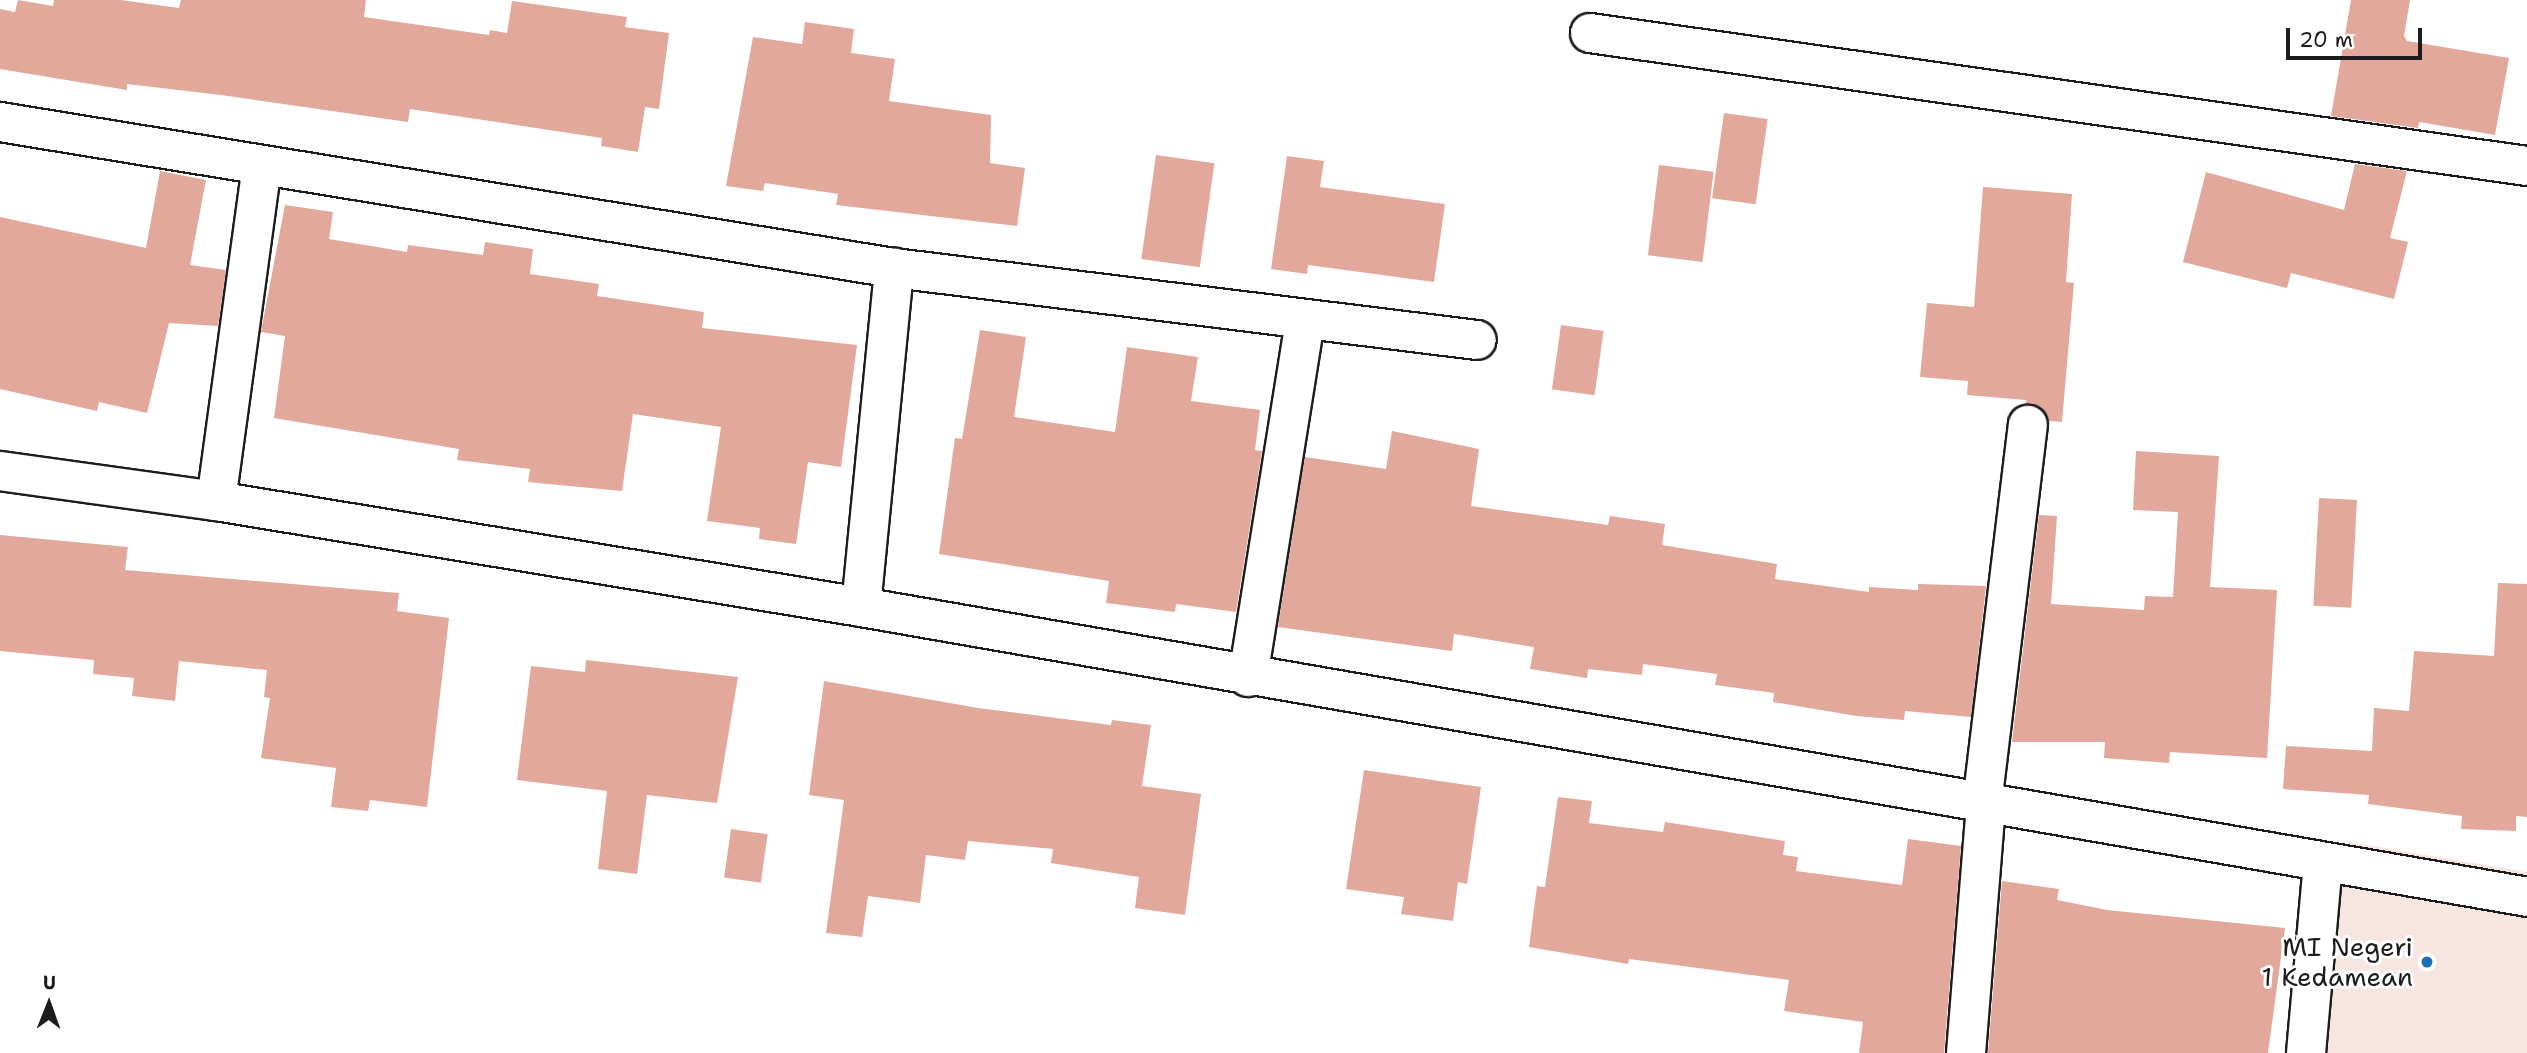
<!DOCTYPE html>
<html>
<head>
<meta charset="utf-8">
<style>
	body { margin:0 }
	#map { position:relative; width:2527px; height:1053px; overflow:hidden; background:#fff; font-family:"Shantell Sans",sans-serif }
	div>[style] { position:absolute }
	.built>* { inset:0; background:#f6e5e1 }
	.building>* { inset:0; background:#e1a89b; transform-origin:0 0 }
	.roads { filter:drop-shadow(2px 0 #1c1c1c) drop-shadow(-2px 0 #1c1c1c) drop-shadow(0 2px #1c1c1c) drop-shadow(0 -2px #1c1c1c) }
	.minor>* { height:38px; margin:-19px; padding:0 19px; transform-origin:19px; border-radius:19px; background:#fff }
	.dots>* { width:19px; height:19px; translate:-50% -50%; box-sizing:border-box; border:4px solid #fff; border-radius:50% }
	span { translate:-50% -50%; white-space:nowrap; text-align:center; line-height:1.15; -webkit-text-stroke:6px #fff; paint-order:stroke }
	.poi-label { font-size:26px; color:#1c1c1c }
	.right { translate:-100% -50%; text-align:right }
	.north { position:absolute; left:14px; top:969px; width:70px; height:70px; -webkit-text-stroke:5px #fff; paint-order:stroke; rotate:1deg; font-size:19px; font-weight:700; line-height:28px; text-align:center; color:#1c1c1c }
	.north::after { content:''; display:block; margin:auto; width:24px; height:32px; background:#1c1c1c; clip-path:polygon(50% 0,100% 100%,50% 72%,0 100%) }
	.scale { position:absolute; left:2286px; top:28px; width:136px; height:32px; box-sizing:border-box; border:4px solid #1c1c1c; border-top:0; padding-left:9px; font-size:21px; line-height:24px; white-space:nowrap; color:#1c1c1c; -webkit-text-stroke:5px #fff; paint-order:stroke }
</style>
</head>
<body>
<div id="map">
	<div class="built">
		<i style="clip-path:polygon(2349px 842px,2527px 872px,2527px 1053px,2311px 1053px)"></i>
	</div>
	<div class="building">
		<i style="clip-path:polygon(18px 0,53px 6px,54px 0,121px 0,179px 8px,181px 0,366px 0,364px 17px,489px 35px,490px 30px,507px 33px,512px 1px,627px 17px,625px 27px,669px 33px,659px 109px,645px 107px,638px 152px,601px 146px,602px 138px,410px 109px,408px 122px,221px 95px,127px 84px,127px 90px,0 69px,0 9px,15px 12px)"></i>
		<i style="clip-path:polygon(2351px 0,2410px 0,2404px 36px,2407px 41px,2509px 58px,2495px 135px,2419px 122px,2418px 128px,2331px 116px)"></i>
		<i style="clip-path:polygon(805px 22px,854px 29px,851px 53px,895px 59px,889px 101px,991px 115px,990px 163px,1025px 168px,1017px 226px,836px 205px,838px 194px,765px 183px,763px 191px,726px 186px,753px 37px,802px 44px)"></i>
		<i style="left:1724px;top:113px;width:44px;height:86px;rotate:8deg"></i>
		<i style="left:1156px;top:155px;width:59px;height:105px;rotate:8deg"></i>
		<i style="clip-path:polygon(1287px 156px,1324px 161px,1320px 187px,1445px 204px,1434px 282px,1308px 265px,1307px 274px,1271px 269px)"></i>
		<i style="clip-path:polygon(2355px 164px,2407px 171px,2390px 238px,2408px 242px,2394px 299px,2291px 273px,2287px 288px,2183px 262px,2206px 172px,2344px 210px)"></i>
		<i style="left:1659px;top:165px;width:55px;height:91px;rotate:7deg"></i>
		<i style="clip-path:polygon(160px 171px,206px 180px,190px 265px,226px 270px,218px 326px,169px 323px,147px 413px,99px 402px,97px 411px,0 389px,0 217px,146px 248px)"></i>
		<i style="clip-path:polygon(1983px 187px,2072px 194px,2066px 282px,2074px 283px,2062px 422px,2049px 421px,2042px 408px,2026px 404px,2026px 400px,1967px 395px,1968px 381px,1920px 377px,1927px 303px,1974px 307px)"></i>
		<i style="clip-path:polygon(285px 205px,333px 212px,329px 239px,407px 252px,408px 245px,483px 255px,485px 242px,533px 249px,530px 274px,599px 284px,597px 296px,704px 312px,702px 328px,857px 345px,841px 467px,808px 462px,796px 544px,759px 539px,760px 528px,707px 521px,721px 427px,633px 414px,622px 491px,528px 482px,530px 469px,457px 460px,459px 449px,274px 418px,285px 336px,261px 332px)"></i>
		<i style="left:1561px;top:325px;width:43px;height:65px;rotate:8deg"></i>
		<i style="clip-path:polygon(980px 330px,1026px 337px,1014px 417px,1115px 432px,1127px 347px,1198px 357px,1191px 401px,1260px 410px,1255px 450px,1262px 451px,1236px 612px,1176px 604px,1175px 612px,1106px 603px,1109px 581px,939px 554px,955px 438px,962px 439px)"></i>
		<i style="clip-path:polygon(1392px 431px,1479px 449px,1471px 506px,1608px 525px,1610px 516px,1665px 524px,1662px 545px,1777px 564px,1775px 579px,1869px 592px,1869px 587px,1918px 590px,1918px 584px,1986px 586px,1971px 717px,1905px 711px,1904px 720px,1856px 716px,1773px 702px,1774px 693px,1715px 685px,1717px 674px,1643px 664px,1642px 675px,1588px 669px,1587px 678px,1530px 669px,1534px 647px,1454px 634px,1452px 651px,1278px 627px,1305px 457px,1386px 469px)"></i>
		<i style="clip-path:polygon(2136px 451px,2219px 456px,2210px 587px,2277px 590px,2267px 758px,2170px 752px,2169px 763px,2104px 758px,2105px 742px,2012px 742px,2039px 515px,2057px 516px,2051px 604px,2144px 610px,2145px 596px,2173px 597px,2178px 512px,2133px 510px)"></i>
		<i style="left:2319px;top:498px;width:38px;height:108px;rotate:3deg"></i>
		<i style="clip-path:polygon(0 535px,128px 547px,125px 570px,399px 593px,397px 611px,449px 618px,427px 807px,370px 800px,368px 811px,331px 807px,336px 768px,261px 758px,270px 698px,264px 697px,267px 670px,179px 661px,175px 701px,132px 696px,134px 678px,93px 674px,94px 660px,0 651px)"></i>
		<i style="clip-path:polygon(2498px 583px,2527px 584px,2527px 817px,2516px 816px,2516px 831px,2461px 829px,2462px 816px,2368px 804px,2369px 795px,2283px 789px,2286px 746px,2372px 751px,2374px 708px,2409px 711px,2414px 651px,2494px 656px)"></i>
		<i style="clip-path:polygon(586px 660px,738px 677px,717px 803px,647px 795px,637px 874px,598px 869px,607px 791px,517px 780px,531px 666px,585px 672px)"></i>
		<i style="clip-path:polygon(824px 681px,978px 708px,1111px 725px,1112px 720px,1151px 725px,1142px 786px,1201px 794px,1185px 915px,1135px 908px,1139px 877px,1051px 863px,1053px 849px,968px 841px,965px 860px,926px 855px,920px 903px,868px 896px,862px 937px,826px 933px,844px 800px,809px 795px)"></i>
		<i style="clip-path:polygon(1364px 770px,1481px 787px,1467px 884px,1458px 882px,1453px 921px,1401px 914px,1404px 897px,1346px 889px)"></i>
		<i style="clip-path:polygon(1558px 797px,1592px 801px,1589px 823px,1663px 832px,1665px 822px,1785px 841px,1783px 855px,1798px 857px,1796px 871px,1902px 885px,1908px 839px,1961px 846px,1944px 1053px,1859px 1053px,1863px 1022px,1784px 1011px,1789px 980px,1629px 959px,1628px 964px,1529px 947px,1537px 886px,1545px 887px)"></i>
		<i style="left:731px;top:829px;width:37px;height:49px;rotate:8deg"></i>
		<i style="clip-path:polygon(2002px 881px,2059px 889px,2057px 900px,2107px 910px,2285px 928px,2268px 1053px,1988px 1053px)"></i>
	</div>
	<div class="roads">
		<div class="minor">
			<i style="left:1590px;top:33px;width:946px;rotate:8.08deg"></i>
			<i style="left:0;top:122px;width:906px;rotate:9.28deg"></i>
			<i style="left:894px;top:268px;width:587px;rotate:7.04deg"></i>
			<i style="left:0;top:471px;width:218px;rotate:7.9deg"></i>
			<i style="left:216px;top:501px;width:654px;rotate:9.33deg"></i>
			<i style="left:861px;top:607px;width:1691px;rotate:9.87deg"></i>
			<i style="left:216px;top:501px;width:338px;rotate:-82.2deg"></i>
			<i style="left:861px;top:607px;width:341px;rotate:-84.4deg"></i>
			<i style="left:1248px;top:677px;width:361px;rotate:-80.9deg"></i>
			<i style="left:1982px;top:804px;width:382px;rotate:-83.1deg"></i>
			<i style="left:1966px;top:1053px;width:249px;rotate:-85.4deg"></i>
			<i style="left:2306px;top:1053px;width:190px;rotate:-84.9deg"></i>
		</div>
	</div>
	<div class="dots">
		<i style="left:2427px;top:962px;background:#1f6fb2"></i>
	</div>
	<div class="poi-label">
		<span class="right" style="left:2413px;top:962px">MI Negeri<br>1 Kedamean</span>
	</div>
	<div class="north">U</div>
	<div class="scale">20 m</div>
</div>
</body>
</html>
